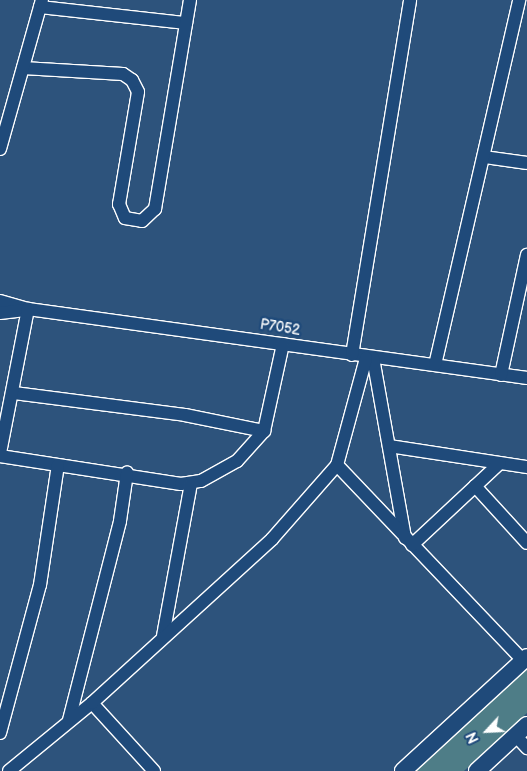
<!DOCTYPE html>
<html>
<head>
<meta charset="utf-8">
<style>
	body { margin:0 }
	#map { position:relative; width:527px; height:771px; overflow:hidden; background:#2d537c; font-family:"Balsamiq Sans",sans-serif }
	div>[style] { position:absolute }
	.green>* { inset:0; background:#4e7d87 }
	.roads { filter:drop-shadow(1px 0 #fff) drop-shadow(-1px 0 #fff) drop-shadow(0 1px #fff) drop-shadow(0 -1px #fff) }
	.minor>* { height:12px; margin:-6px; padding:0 6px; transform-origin:6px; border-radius:6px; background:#1f4a7a }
	.tertiary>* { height:16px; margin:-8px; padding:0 8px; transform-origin:8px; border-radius:8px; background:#1f4a7a }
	span { translate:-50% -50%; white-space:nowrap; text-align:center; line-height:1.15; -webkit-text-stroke:5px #1f4a7a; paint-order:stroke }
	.street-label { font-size:14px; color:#fff }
	.north { position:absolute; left:462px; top:706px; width:50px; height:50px; -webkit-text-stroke:4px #1f4a7a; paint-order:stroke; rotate:245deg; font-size:14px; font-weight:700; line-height:20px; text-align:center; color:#fff }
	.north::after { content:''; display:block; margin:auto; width:18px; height:22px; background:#fff; clip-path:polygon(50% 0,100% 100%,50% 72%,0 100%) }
</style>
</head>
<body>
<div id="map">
	<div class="green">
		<i style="clip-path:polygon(527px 668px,527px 713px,464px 771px,415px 771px)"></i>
	</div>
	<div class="roads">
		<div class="minor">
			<i style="left:40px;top:7px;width:147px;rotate:6.3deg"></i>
			<i style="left:23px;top:68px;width:100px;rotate:3.4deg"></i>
			<i style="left:123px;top:74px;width:11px;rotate:34deg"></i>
			<i style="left:132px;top:80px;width:13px;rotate:63deg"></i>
			<i style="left:138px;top:92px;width:114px;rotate:99.6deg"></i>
			<i style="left:119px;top:204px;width:15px;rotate:67deg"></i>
			<i style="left:125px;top:218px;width:17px;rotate:10deg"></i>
			<i style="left:142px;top:221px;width:18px;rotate:-43deg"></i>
			<i style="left:155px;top:209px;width:212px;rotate:-80.5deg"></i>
			<i style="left:0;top:149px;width:155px;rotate:-74.3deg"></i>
			<i style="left:484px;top:157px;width:43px;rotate:7.9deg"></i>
			<i style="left:0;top:301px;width:29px;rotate:16deg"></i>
			<i style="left:28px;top:309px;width:504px;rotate:7.87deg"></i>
			<i style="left:0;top:313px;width:23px;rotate:-7deg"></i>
			<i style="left:352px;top:355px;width:360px;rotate:-80.7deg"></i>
			<i style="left:373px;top:358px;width:183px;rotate:79.9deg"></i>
			<i style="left:435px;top:365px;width:375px;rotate:-77deg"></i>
			<i style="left:501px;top:375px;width:123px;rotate:-77.8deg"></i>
			<i style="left:14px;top:393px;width:172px;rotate:7.3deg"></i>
			<i style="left:185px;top:415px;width:81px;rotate:11.4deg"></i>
			<i style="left:389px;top:446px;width:140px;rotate:8.7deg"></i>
			<i style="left:0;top:453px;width:147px;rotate:-79deg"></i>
			<i style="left:0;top:456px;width:183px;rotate:8.8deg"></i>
			<i style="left:181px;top:484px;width:20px;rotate:-9deg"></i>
			<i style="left:201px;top:481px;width:41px;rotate:-29.1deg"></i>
			<i style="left:237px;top:461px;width:40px;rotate:-48deg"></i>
			<i style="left:264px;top:431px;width:89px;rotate:-77.7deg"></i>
			<i style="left:337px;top:465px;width:269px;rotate:46.4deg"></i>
			<i style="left:475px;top:486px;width:77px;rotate:47.6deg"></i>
			<i style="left:412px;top:545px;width:120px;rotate:-43deg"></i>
			<i style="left:163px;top:636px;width:155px;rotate:-79.6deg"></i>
			<i style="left:92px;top:703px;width:92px;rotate:47.6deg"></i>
			<i style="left:69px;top:720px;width:205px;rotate:-75.6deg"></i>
			<i style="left:120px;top:521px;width:49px;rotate:-81.7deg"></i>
			<i style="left:0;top:733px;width:153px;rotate:-74.9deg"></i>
			<i style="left:40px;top:585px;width:121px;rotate:-81.5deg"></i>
			<i style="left:515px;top:735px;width:18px;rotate:47deg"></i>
			<i style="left:9px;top:771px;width:107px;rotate:-39.3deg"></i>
			<i style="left:92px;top:703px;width:244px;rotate:-42.3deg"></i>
			<i style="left:272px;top:539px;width:98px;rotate:-48.7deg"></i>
			<i style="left:337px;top:465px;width:111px;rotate:-74.8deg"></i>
		</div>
		<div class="tertiary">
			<i style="left:403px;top:771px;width:168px;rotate:-42.6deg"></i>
			<i style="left:477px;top:771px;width:68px;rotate:-42.6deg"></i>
		</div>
	</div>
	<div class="street-label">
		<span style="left:280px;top:328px;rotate:9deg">P7052</span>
	</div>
	<div class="north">N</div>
</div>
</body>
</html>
